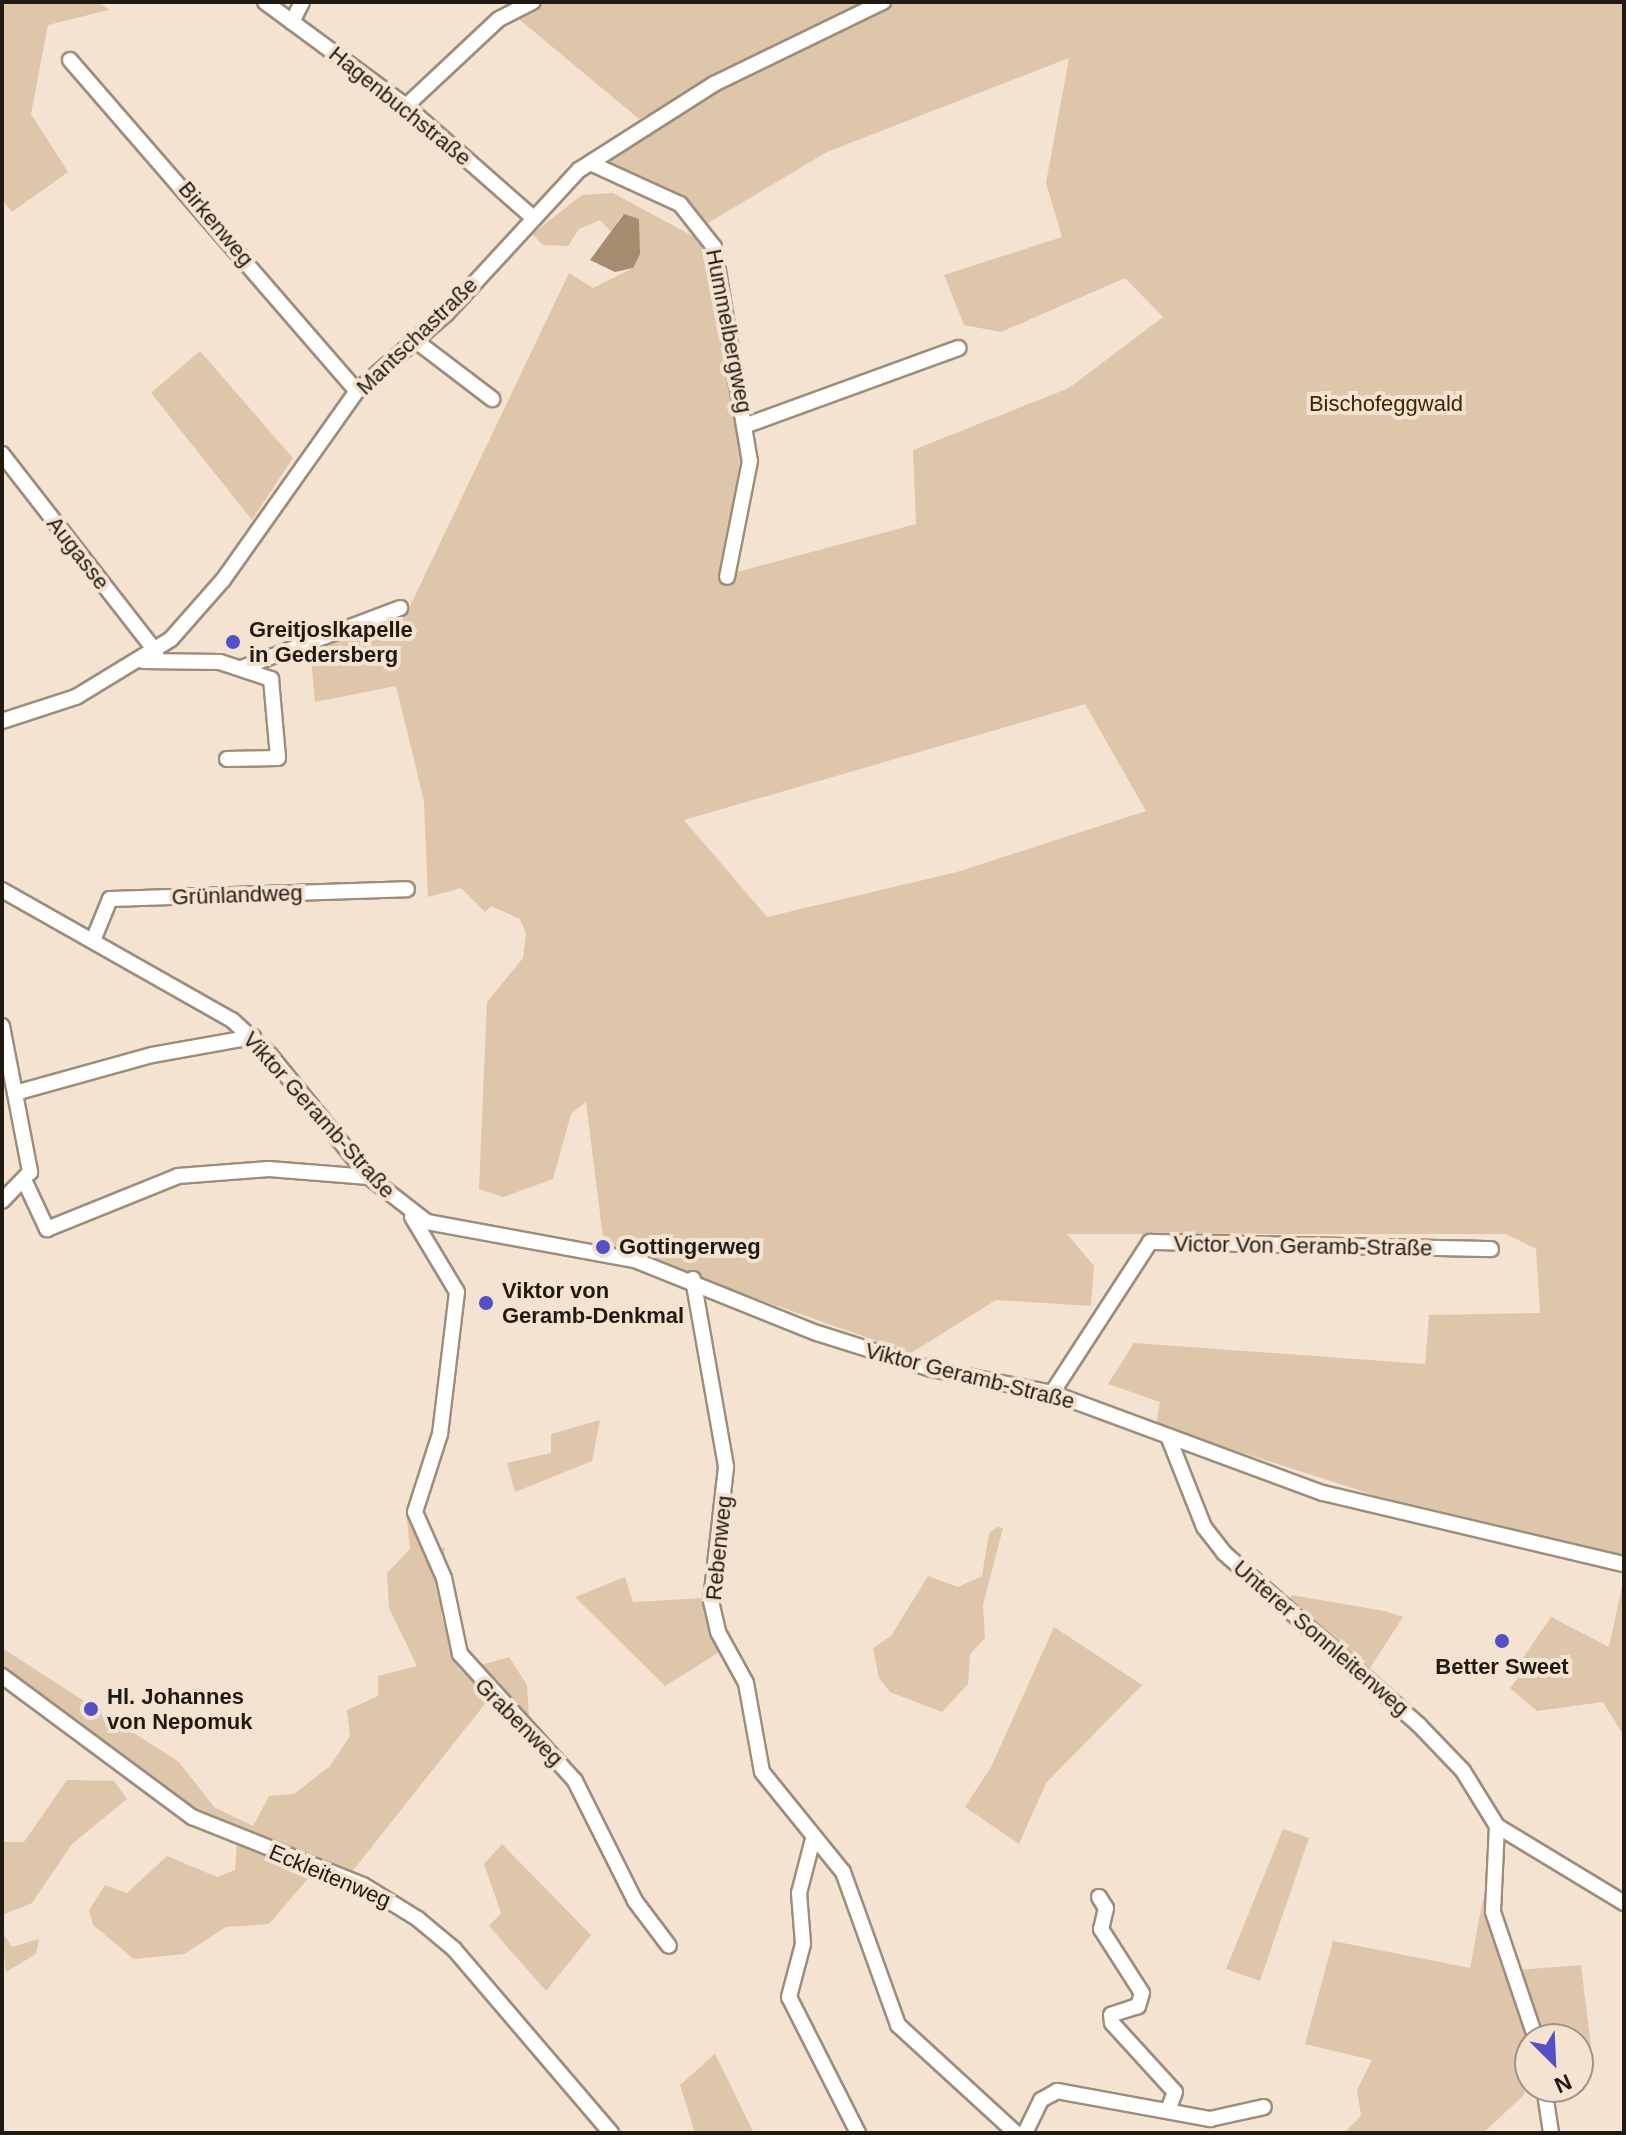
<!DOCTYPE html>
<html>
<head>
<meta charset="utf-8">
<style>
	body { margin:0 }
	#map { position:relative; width:1626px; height:2135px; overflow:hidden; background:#f4e3d0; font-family:Helvetica,sans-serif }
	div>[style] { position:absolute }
	.green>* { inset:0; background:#dec6aa }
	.water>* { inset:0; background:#a68c6e }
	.roads { filter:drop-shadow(2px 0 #9d8d7c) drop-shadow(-2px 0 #9d8d7c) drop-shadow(0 2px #9d8d7c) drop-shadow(0 -2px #9d8d7c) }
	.minor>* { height:14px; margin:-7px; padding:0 7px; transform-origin:7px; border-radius:7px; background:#fff }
	.dots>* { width:22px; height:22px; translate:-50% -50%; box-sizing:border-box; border:4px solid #f4e3d0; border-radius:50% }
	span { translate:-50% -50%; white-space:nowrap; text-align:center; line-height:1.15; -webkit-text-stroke:8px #f4e3d0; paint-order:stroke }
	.street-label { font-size:22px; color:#201a13 }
	.park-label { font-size:22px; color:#412500 }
	.poi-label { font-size:22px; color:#201a13; font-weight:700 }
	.left { translate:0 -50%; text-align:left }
	.frame { position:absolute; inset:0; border:4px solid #201a13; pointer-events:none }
	.north { position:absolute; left:1514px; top:2023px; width:80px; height:80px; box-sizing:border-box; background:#f4e3d0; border:2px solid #9f9384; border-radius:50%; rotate:156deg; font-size:22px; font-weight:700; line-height:32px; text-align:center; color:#201a13 }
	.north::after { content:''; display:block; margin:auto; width:28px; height:36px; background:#5650c7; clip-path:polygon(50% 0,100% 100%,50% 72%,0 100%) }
</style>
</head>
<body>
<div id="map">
	<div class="green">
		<i style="clip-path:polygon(2px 2px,99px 2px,109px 10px,48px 25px,31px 114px,68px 172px,12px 212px,2px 200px)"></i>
		<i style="clip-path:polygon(546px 2px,870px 2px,639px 119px,514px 15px)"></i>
		<i style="clip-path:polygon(evenodd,897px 2px,1624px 2px,1624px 1555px,1374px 1495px,1156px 1425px,1160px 1402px,1108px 1384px,1134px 1343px,1425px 1364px,1429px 1315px,1540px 1313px,1536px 1249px,1506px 1234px,1067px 1234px,1094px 1266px,1091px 1306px,996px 1300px,911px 1353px,604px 1245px,586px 1102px,571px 1114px,553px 1179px,503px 1197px,479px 1189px,487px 1002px,523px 958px,526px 933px,520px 919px,491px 906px,485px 912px,461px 888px,428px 897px,424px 801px,396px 686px,315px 702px,310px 646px,410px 606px,569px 273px,593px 288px,633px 268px,623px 214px,611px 232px,600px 220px,579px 229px,568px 246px,543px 245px,532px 234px,582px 195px,613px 193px,700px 240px,742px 443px,726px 575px,916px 524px,913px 450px,1069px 388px,1163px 317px,1125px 278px,1001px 332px,964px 325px,944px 275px,1062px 237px,1046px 183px,1069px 58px,827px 152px,708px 223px,651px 182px,609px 168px,607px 160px,663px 120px,897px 2px,1085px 704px,1146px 811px,957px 872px,767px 917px,684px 820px,1085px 704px)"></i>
		<i style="clip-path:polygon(200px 351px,293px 458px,252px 520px,151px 393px)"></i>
		<i style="clip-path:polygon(600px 1420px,592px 1461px,515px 1492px,507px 1463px,551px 1453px,551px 1434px)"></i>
		<i style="clip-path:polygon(406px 1509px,424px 1546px,445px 1548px,441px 1615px,460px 1671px,509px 1657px,527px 1685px,529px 1717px,492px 1695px,351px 1873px,322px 1862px,269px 1924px,226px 1927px,184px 1954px,134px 1959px,93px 1925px,89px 1910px,105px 1885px,127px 1893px,167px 1856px,217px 1877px,235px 1870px,237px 1842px,2px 1679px,2px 1648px,179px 1762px,214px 1807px,253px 1826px,269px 1796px,294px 1794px,330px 1766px,350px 1736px,347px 1710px,378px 1696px,378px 1676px,417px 1666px,389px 1608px,387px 1573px,410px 1549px)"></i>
		<i style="clip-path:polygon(997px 1527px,1003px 1528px,983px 1605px,985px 1638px,970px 1654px,968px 1684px,942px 1712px,890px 1692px,879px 1678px,873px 1648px,891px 1636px,928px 1576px,958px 1587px,982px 1576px,989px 1533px)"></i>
		<i style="clip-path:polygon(625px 1577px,633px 1602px,704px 1598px,721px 1651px,665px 1686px,575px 1597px)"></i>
		<i style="clip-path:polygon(1624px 1577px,1624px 1736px,1603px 1702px,1537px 1711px,1510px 1688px,1522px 1673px,1516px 1668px,1551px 1617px,1609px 1647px)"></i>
		<i style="clip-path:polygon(1292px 1595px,1384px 1611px,1403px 1617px,1370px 1668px,1289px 1600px)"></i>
		<i style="clip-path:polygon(1054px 1627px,1142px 1685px,1046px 1783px,1019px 1844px,965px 1807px,991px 1767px)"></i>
		<i style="clip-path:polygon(67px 1780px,114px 1781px,127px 1799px,72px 1844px,32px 1903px,2px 1915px,2px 1842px,24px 1842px)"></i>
		<i style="clip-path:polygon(1283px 1829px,1309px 1838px,1260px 1981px,1226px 1969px)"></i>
		<i style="clip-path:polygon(502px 1844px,591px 1935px,546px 1991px,489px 1926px,501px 1913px,484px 1864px)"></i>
		<i style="clip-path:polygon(1483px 1898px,1530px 2039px,1524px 2095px,1483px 2133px,1344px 2133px,1361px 2116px,1357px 2090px,1372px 2060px,1305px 2044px,1333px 1941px,1470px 1968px)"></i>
		<i style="clip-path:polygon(2px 1931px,12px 1947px,39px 1939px,36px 1954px,6px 1972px)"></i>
		<i style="clip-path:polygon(1581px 1965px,1592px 2054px,1578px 2056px,1578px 2039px,1540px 2039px,1519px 1970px)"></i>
		<i style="clip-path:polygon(715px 2054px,753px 2131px,756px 2133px,695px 2133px,680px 2085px)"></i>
	</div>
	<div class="water">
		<i style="clip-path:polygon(624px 214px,639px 219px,640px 254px,633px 268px,615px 272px,590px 260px)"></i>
	</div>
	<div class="roads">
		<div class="minor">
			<i style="left:265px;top:2px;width:175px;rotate:36.4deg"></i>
			<i style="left:406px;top:106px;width:165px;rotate:41.3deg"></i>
			<i style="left:292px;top:22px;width:22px;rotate:-63deg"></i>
			<i style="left:70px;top:60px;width:438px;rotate:49.1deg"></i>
			<i style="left:406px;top:106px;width:127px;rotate:-43.1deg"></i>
			<i style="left:499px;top:19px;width:38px;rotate:-27deg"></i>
			<i style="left:590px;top:163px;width:99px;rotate:24.5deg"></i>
			<i style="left:680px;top:204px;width:55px;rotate:51.7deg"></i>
			<i style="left:714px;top:247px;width:217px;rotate:80.5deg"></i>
			<i style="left:750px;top:461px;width:118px;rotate:101.2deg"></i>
			<i style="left:416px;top:341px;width:96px;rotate:37.3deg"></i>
			<i style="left:747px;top:425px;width:225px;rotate:-20deg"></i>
			<i style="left:2px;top:454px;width:251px;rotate:52.1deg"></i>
			<i style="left:143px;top:661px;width:77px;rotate:0.7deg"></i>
			<i style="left:220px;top:662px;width:54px;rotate:18.4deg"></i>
			<i style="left:271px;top:679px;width:79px;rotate:84.9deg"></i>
			<i style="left:278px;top:758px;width:51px;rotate:178.9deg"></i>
			<i style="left:244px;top:667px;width:167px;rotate:-20.7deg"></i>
			<i style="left:2px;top:721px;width:78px;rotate:-18deg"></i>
			<i style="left:76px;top:697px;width:111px;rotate:-31.4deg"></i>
			<i style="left:171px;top:639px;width:79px;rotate:-48.6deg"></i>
			<i style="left:223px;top:580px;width:232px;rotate:-54.7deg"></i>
			<i style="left:357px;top:391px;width:118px;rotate:-40.9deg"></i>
			<i style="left:446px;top:314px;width:196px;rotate:-47.3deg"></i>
			<i style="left:579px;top:170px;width:160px;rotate:-32.5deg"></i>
			<i style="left:714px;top:84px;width:188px;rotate:-25.9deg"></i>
			<i style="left:2px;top:890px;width:264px;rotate:29.5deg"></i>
			<i style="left:232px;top:1020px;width:52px;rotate:42.6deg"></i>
			<i style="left:270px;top:1055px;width:157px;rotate:50.9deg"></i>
			<i style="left:369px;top:1177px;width:73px;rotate:37.8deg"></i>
			<i style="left:427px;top:1222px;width:211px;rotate:10.4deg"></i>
			<i style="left:635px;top:1260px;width:196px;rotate:21.9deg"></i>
			<i style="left:817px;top:1333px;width:120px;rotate:17.5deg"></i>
			<i style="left:931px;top:1369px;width:123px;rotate:11.2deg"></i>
			<i style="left:1052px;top:1393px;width:289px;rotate:20.3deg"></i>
			<i style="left:1323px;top:1493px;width:309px;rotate:13.3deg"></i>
			<i style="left:94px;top:938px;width:42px;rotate:-67.7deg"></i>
			<i style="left:110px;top:899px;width:297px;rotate:-1.9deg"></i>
			<i style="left:2px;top:1026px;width:149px;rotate:79.1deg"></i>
			<i style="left:30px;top:1172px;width:40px;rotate:134deg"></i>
			<i style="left:15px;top:1093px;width:142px;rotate:-15.5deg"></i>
			<i style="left:152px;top:1055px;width:103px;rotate:-10.1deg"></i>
			<i style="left:26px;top:1184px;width:50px;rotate:65deg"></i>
			<i style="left:47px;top:1229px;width:141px;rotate:-22deg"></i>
			<i style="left:178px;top:1176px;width:91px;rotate:-4.4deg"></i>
			<i style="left:269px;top:1169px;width:100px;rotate:4.6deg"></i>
			<i style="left:412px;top:1217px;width:87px;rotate:59deg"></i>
			<i style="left:457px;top:1292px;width:143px;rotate:96.8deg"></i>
			<i style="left:440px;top:1434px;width:82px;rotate:107.8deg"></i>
			<i style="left:415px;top:1512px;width:72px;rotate:66.3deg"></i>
			<i style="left:444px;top:1578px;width:78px;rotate:78.1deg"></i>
			<i style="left:460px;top:1654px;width:171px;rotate:47.8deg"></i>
			<i style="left:575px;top:1781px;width:134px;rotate:63.4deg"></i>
			<i style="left:635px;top:1901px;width:56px;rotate:52.9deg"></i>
			<i style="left:693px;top:1279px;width:191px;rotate:80deg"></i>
			<i style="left:726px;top:1467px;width:135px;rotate:96.4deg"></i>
			<i style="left:711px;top:1601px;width:32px;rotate:77deg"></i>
			<i style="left:718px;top:1632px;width:58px;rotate:61.2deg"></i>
			<i style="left:746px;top:1683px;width:90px;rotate:79.8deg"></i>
			<i style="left:762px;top:1772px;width:129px;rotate:51deg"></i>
			<i style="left:843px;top:1872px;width:163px;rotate:70.2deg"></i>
			<i style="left:898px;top:2025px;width:160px;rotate:42.5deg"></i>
			<i style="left:1052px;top:1393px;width:180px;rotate:-57deg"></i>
			<i style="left:1150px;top:1242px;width:341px;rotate:1.2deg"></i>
			<i style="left:1168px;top:1436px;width:98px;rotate:68.4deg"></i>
			<i style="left:1204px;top:1527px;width:33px;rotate:52deg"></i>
			<i style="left:1224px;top:1553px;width:259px;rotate:41.4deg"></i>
			<i style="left:1418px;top:1724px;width:65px;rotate:46.2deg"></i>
			<i style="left:1463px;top:1771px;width:65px;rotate:58.3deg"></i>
			<i style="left:1497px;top:1826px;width:149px;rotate:31.2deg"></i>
			<i style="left:2px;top:1676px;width:237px;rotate:36.6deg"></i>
			<i style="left:192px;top:1817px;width:184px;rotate:21.7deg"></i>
			<i style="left:363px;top:1885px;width:65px;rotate:31.7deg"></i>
			<i style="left:418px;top:1919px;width:47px;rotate:39.8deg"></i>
			<i style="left:454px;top:1949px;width:242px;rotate:49.5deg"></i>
			<i style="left:1497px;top:1826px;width:86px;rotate:92.7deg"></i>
			<i style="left:1493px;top:1912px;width:134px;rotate:71.3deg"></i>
			<i style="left:813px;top:1839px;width:56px;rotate:104.5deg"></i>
			<i style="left:799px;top:1893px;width:51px;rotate:85.5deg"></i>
			<i style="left:803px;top:1944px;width:55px;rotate:104.8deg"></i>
			<i style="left:789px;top:1997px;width:153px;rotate:63.1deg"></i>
			<i style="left:1099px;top:1897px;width:13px;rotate:58deg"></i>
			<i style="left:1106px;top:1908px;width:22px;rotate:103deg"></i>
			<i style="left:1101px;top:1929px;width:76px;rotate:57.4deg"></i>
			<i style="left:1142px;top:1993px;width:14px;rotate:107deg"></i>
			<i style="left:1138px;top:2006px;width:28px;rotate:162deg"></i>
			<i style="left:1111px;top:2015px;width:8px;rotate:83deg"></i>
			<i style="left:1112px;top:2023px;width:93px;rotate:47.6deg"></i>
			<i style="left:1175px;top:2092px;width:19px;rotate:111deg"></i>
			<i style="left:1544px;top:2087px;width:47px;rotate:81.3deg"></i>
			<i style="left:1025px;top:2133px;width:37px;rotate:-64deg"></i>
			<i style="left:1041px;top:2100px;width:18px;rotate:-29deg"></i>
			<i style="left:1057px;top:2091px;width:156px;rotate:10.4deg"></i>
			<i style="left:1210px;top:2119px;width:55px;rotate:-12.5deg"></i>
		</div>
	</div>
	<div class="dots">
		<i style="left:233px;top:642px;background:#5650c7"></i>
		<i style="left:603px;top:1247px;background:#5650c7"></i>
		<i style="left:486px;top:1303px;background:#5650c7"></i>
		<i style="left:1502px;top:1641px;background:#5650c7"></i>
		<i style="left:91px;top:1709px;background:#5650c7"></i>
	</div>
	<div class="street-label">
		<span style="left:400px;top:106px;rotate:39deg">Hagenbuchstraße</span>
		<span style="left:216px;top:224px;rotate:50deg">Birkenweg</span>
		<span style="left:729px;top:331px;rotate:79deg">Hummelbergweg</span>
		<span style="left:417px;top:336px;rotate:-44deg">Mantschastraße</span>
		<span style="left:78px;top:553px;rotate:52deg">Augasse</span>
		<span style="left:237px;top:895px;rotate:-2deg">Grünlandweg</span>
		<span style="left:319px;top:1115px;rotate:48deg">Viktor Geramb-Straße</span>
		<span style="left:1303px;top:1246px;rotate:1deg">Victor Von Geramb-Straße</span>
		<span style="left:970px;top:1376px;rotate:14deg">Viktor Geramb-Straße</span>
		<span style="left:719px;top:1548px;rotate:-84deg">Rebenweg</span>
		<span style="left:1321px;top:1638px;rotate:41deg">Unterer Sonnleitenweg</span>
		<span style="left:519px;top:1722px;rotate:45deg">Grabenweg</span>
		<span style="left:330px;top:1876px;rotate:23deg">Eckleitenweg</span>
	</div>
	<div class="park-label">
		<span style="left:1386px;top:404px">Bischofeggwald</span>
	</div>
	<div class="poi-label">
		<span class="left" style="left:249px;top:642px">Greitjoslkapelle<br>in Gedersberg</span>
		<span class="left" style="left:619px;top:1247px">Gottingerweg</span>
		<span class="left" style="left:502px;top:1303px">Viktor von<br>Geramb-Denkmal</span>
		<span style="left:1502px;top:1667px">Better Sweet</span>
		<span class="left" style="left:107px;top:1709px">Hl. Johannes<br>von Nepomuk</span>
	</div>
	<div class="frame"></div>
	<div class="north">N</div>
</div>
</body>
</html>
